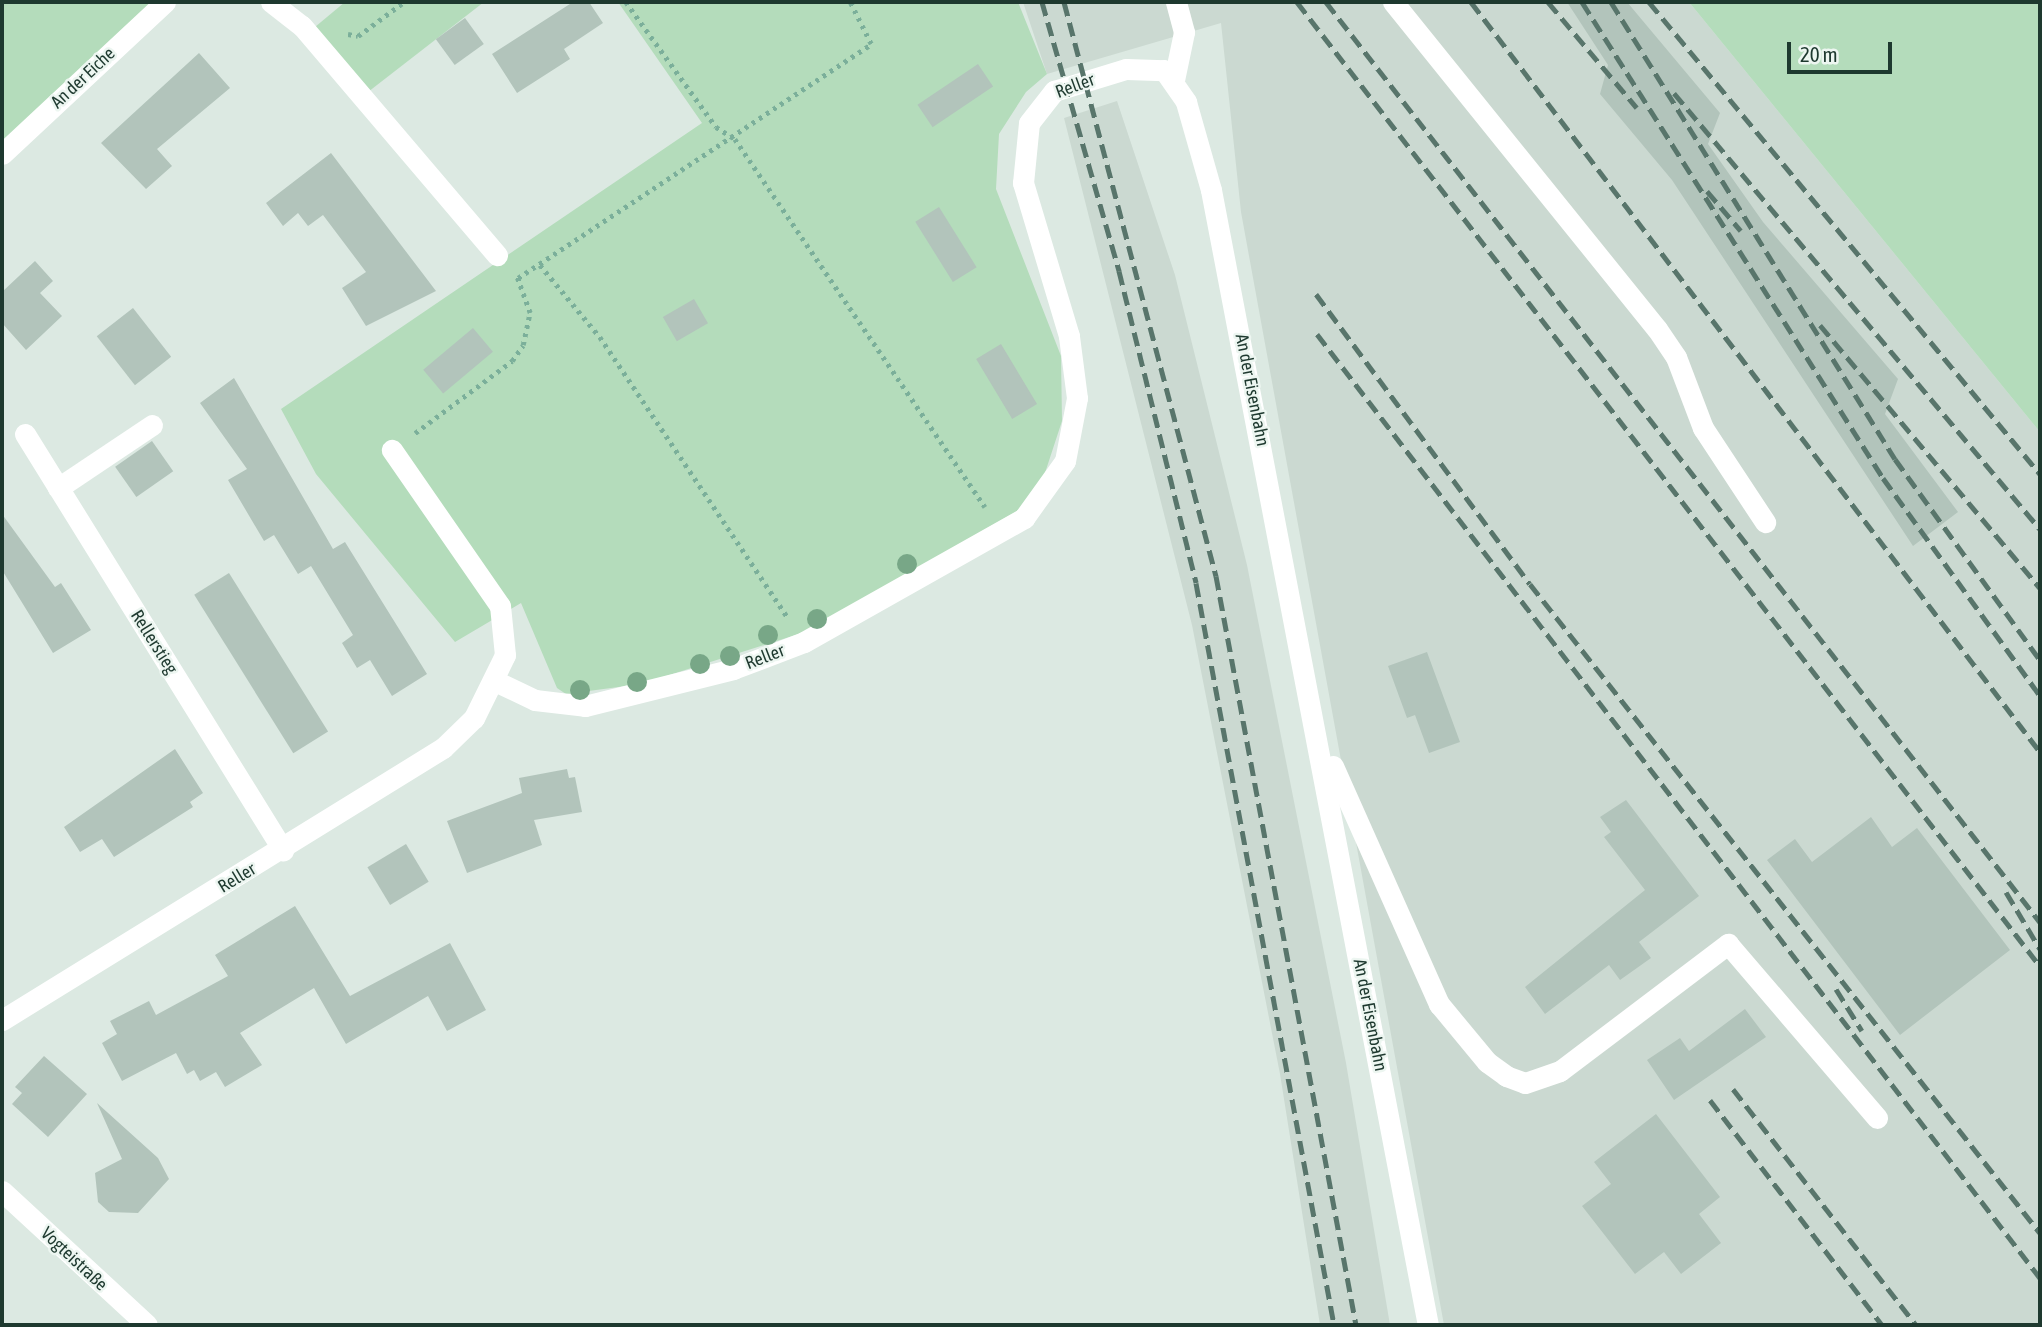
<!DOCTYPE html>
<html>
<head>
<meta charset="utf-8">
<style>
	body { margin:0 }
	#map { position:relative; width:2042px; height:1327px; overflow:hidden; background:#dce9e2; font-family:"Asap Condensed",sans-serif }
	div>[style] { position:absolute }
	.built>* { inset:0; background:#cbd9d1 }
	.green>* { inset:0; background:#b4dcbb }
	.building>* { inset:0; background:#b2c4bb; transform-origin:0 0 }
	.path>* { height:4.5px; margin-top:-2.25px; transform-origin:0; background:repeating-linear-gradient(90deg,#7baf9a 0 3.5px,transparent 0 8.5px) }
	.minor>* { height:21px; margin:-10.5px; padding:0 10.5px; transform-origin:10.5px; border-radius:10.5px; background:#fff }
	.rail>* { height:5px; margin-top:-2.5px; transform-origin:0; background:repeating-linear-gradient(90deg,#58756b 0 14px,transparent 0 21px) }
	.trees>* { width:20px; height:20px; margin:-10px; border-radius:50%; background:#78a787 }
	span { translate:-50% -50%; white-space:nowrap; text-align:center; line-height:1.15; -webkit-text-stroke:5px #edf6f1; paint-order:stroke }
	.street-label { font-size:18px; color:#1e392f }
	.frame { position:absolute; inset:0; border:4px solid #1e392f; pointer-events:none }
	.scale { position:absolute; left:1787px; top:42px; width:105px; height:32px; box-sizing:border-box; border:4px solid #1e392f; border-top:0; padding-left:9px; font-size:21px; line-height:24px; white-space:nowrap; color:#1e392f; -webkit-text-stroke:5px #edf6f1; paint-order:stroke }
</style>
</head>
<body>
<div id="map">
	<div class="built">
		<i style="clip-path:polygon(1023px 2px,1689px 2px,2040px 432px,2040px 1325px,1444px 1325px,1241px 212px,1221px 23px,1047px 74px)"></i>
		<i style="clip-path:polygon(1117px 101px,1175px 275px,1247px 565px,1346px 1063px,1390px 1325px,1320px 1325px,1280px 1074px,1192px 625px,1064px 118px)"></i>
	</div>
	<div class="green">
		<i style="clip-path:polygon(2px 2px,165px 2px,2px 154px)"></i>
		<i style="clip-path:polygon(345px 2px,484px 2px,368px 92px,315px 27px)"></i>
		<i style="clip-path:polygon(618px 2px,1018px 2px,1047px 74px,1026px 92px,999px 134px,996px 189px,1061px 356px,1062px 421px,1044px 476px,1024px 507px,805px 632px,641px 684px,566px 694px,557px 688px,521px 603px,455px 642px,316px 474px,281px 409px,702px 123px)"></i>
		<i style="clip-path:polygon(1689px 2px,2040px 2px,2040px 432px)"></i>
	</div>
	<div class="building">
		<i style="clip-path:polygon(573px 2px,589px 2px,603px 23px,564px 49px,570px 59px,517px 93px,492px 54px)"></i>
		<i style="clip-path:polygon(1567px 2px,1627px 2px,1720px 113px,1708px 144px,1763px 222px,1898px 379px,1885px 414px,1958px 512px,1913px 546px,1672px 180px,1600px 94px,1608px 65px)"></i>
		<i style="left:465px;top:18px;width:32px;height:36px;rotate:54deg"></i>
		<i style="clip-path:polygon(199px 53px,230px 88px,157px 149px,172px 166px,146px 189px,101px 143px)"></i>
		<i style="left:978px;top:64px;width:27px;height:73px;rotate:56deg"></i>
		<i style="clip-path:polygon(331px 153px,436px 291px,366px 326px,342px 288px,366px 272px,323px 215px,308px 226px,298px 213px,283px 226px,266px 203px)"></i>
		<i style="left:939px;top:207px;width:71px;height:28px;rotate:58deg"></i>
		<i style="clip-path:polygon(35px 261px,53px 281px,40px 293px,62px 316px,26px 350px,2px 323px,2px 292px)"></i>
		<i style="left:694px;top:299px;width:28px;height:36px;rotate:60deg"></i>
		<i style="left:133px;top:308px;width:62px;height:46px;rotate:52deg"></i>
		<i style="left:473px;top:328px;width:31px;height:65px;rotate:50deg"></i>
		<i style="left:1001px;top:344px;width:70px;height:29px;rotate:59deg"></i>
		<i style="clip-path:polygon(234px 378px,333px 549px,345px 542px,427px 674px,392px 696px,370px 660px,357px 668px,342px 643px,353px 635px,311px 566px,298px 574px,274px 535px,264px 541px,228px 480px,247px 469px,200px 403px)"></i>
		<i style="left:152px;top:441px;width:37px;height:45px;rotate:55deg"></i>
		<i style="clip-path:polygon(2px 514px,55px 587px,61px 583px,91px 630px,53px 653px,2px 570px)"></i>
		<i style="left:229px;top:573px;width:187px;height:41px;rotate:58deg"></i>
		<i style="clip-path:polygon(1427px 652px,1460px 742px,1429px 753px,1415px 715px,1407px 718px,1388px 666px)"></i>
		<i style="clip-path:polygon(175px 749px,203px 793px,190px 802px,193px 807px,114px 857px,102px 839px,80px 852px,64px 827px)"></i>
		<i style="clip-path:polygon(567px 769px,569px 778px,575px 777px,582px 812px,534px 820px,542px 845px,467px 873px,447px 821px,522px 793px,519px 778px)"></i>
		<i style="clip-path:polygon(1626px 800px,1699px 896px,1639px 942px,1651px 958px,1620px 980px,1609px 965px,1545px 1014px,1525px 987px,1645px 890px,1604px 837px,1611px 832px,1600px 817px)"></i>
		<i style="clip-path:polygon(1871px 817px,1892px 847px,1917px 828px,2010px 950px,1900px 1035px,1767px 860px,1795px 839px,1812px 862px)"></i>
		<i style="left:406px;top:844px;width:44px;height:45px;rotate:59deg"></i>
		<i style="clip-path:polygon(295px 906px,350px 996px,450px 943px,486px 1010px,447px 1031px,428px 996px,346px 1044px,314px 988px,240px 1033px,262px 1065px,225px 1087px,216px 1072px,200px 1081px,194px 1070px,187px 1074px,176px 1053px,122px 1081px,102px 1043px,117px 1034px,110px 1021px,149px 1001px,156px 1015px,228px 976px,215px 955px)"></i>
		<i style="clip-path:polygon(1745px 1009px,1766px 1037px,1674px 1100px,1647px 1060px,1680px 1038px,1689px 1051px)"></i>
		<i style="clip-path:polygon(44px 1056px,87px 1094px,48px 1137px,12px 1104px,22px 1093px,15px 1087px)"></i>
		<i style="clip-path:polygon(97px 1103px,158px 1158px,169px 1179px,138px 1213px,109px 1212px,98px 1202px,95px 1173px,122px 1159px)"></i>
		<i style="clip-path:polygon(1656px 1114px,1720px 1197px,1699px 1214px,1721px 1243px,1681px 1274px,1664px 1252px,1635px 1274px,1582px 1206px,1611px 1184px,1594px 1162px)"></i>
	</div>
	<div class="path">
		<i style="left:626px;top:2px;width:154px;rotate:54.2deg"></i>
		<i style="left:716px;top:127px;width:22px;rotate:32deg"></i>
		<i style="left:735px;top:139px;width:445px;rotate:55.8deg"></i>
		<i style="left:348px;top:34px;width:10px;rotate:11deg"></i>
		<i style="left:358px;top:36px;width:57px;rotate:-36.5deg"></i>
		<i style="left:540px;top:265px;width:94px;rotate:50.2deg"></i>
		<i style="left:600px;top:337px;width:338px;rotate:56.2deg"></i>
		<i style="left:518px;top:278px;width:424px;rotate:-33.5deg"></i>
		<i style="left:871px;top:44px;width:47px;rotate:-116.6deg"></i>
		<i style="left:415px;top:433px;width:121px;rotate:-36.6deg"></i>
		<i style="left:512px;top:361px;width:19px;rotate:-55deg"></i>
		<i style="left:523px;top:345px;width:33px;rotate:-78deg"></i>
		<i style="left:530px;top:313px;width:38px;rotate:-110deg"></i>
	</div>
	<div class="minor">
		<i style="left:271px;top:2px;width:39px;rotate:38deg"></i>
		<i style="left:302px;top:26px;width:301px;rotate:49.6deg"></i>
		<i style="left:1393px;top:2px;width:420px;rotate:51.1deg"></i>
		<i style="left:1657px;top:329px;width:34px;rotate:56deg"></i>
		<i style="left:1676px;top:357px;width:76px;rotate:69.2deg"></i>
		<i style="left:1703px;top:428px;width:113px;rotate:56.6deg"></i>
		<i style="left:1174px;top:80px;width:49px;rotate:-78.2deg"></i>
		<i style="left:1184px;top:32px;width:31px;rotate:-105deg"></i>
		<i style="left:2px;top:154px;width:223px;rotate:-43deg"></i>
		<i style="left:25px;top:434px;width:490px;rotate:58.2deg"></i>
		<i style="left:58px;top:488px;width:113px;rotate:-33.8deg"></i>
		<i style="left:497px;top:682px;width:42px;rotate:25.3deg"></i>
		<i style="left:535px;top:700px;width:50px;rotate:6.8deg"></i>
		<i style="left:585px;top:706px;width:153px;rotate:-14deg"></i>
		<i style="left:733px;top:669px;width:76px;rotate:-20.8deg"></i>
		<i style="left:804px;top:642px;width:253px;rotate:-29.4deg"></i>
		<i style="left:1024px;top:518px;width:70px;rotate:-54.3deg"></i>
		<i style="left:1065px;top:461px;width:64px;rotate:-79.2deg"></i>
		<i style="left:1077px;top:398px;width:63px;rotate:-97.4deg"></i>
		<i style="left:1069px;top:336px;width:160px;rotate:-106.7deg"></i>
		<i style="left:1023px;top:183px;width:60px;rotate:-84.3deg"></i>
		<i style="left:1029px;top:123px;width:41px;rotate:-52deg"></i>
		<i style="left:1054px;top:91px;width:75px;rotate:-17deg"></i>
		<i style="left:1126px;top:69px;width:38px;rotate:2deg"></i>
		<i style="left:1164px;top:70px;width:39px;rotate:55deg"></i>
		<i style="left:1186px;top:102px;width:91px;rotate:74.1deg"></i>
		<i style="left:1211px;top:190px;width:1156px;rotate:79.18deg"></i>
		<i style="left:1333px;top:766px;width:261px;rotate:66deg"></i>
		<i style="left:1439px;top:1004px;width:75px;rotate:50.4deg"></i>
		<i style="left:1487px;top:1062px;width:24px;rotate:36deg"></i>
		<i style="left:1506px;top:1076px;width:20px;rotate:20deg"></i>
		<i style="left:1525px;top:1083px;width:37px;rotate:-19deg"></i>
		<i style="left:1560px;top:1071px;width:211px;rotate:-37.1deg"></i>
		<i style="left:1728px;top:944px;width:229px;rotate:49.4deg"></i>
		<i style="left:2px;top:1020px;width:518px;rotate:-31.67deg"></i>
		<i style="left:443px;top:748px;width:43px;rotate:-44.1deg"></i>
		<i style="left:474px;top:718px;width:70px;rotate:-63.8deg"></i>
		<i style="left:505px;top:655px;width:49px;rotate:-95.8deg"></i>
		<i style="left:500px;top:606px;width:190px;rotate:-124.7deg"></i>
		<i style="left:2px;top:1191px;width:197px;rotate:42.7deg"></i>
	</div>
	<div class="rail">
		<i style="left:1042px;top:2px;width:280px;rotate:74deg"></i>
		<i style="left:1119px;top:271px;width:321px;rotate:76.1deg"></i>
		<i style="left:1196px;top:583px;width:755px;rotate:79.46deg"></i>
		<i style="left:1064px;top:2px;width:594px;rotate:75.17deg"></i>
		<i style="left:1216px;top:576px;width:762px;rotate:79.41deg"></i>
		<i style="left:1297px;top:2px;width:1217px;rotate:52.38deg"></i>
		<i style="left:1326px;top:2px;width:1165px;rotate:52.19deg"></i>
		<i style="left:1471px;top:2px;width:941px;rotate:52.81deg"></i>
		<i style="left:1548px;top:2px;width:138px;rotate:50deg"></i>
		<i style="left:1582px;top:2px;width:563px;rotate:57.69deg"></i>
		<i style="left:1883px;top:478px;width:269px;rotate:54.2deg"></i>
		<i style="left:1611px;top:2px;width:538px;rotate:58.14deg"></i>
		<i style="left:1895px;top:459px;width:248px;rotate:54.2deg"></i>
		<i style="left:1649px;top:2px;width:613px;rotate:50.36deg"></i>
		<i style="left:1674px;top:93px;width:569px;rotate:49.99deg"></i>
		<i style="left:1707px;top:191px;width:52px;rotate:49.6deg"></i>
		<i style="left:1316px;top:294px;width:360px;rotate:53.6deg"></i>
		<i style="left:1530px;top:584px;width:825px;rotate:51.84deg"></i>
		<i style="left:1820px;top:325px;width:343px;rotate:50.1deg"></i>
		<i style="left:1317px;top:334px;width:1189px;rotate:52.55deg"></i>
		<i style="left:2006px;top:892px;width:66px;rotate:59.2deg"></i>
		<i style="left:1836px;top:989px;width:49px;rotate:58.2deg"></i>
		<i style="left:1733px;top:1089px;width:299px;rotate:52.2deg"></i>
		<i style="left:1710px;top:1100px;width:283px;rotate:52.6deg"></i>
	</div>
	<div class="trees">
		<i style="left:907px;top:564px"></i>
		<i style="left:817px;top:619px"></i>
		<i style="left:768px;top:635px"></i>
		<i style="left:730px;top:656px"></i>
		<i style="left:700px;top:664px"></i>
		<i style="left:637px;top:682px"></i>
		<i style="left:580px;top:690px"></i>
	</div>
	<div class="street-label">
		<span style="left:83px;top:78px;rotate:-43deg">An der Eiche</span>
		<span style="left:1075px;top:86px;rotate:-20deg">Reller</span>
		<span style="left:1252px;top:390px;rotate:79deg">An der Eisenbahn</span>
		<span style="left:154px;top:642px;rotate:58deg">Rellerstieg</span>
		<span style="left:765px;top:657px;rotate:-21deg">Reller</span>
		<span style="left:237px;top:878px;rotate:-31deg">Reller</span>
		<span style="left:1370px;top:1015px;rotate:79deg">An der Eisenbahn</span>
		<span style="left:74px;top:1259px;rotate:43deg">Vogteistraße</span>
	</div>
	<div class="frame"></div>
	<div class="scale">20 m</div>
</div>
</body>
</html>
